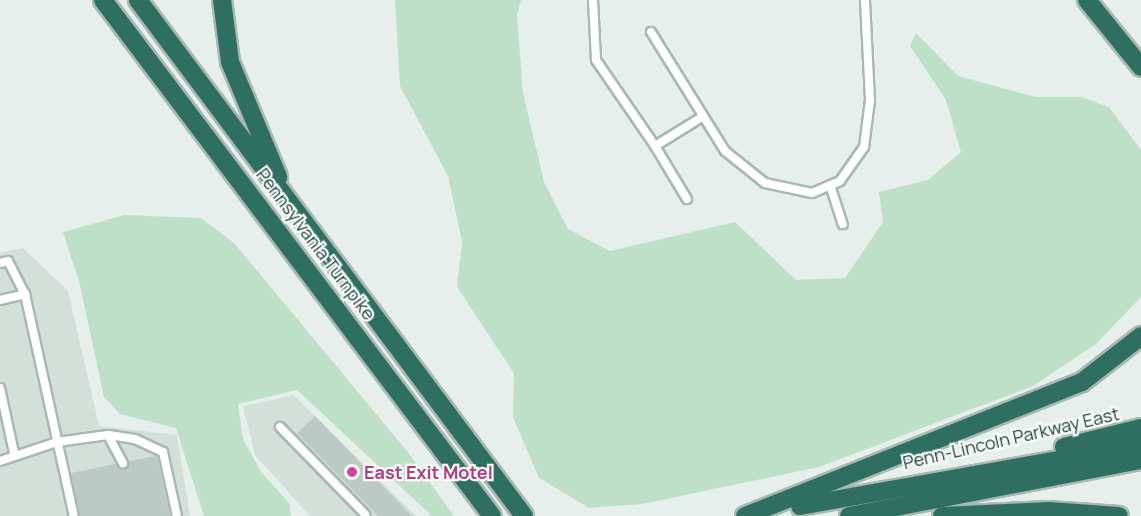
<!DOCTYPE html>
<html>
<head>
<meta charset="utf-8">
<style>
	body { margin:0 }
	#map { position:relative; width:1141px; height:516px; overflow:hidden; background:#e6efeb; font-family:Manrope,sans-serif }
	div>[style] { position:absolute }
	.built>* { inset:0; background:#d4dfda }
	.green>* { inset:0; background:#bfe0c8 }
	.building>* { inset:0; background:#bbcac4 }
	.roads { filter:drop-shadow(2px 0 #a8b8b2) drop-shadow(-2px 0 #a8b8b2) drop-shadow(0 2px #a8b8b2) drop-shadow(0 -2px #a8b8b2) }
	.lane>* { height:8px; margin:-4px; padding:0 4px; transform-origin:4px; border-radius:4px; background:#fff }
	.highway>* { height:18px; margin:-9px; padding:0 9px; transform-origin:9px; border-radius:9px; background:#2f6f62 }
	.dots>* { width:16px; height:16px; translate:-50% -50%; box-sizing:border-box; border:3px solid #f7fbf9; border-radius:50% }
	span { translate:-50% -50%; white-space:nowrap; text-align:center; line-height:1.15; -webkit-text-stroke:4.5px #f7fbf9; paint-order:stroke }
	.street-label { font-size:18px; color:#24423a }
	.hotel-label { font-size:18px; color:#b23c85; font-weight:700 }
	.left { translate:0 -50%; text-align:left }
</style>
</head>
<body>
<div id="map">
	<div class="built">
		<i style="clip-path:polygon(23px 248px,68px 291px,99px 426px,177px 435px,190px 516px,0 516px,0 253px)"></i>
		<i style="clip-path:polygon(294px 395px,416px 516px,310px 516px,255px 455px,243px 406px)"></i>
	</div>
	<div class="green">
		<i style="clip-path:polygon(395px 0,521px 0,517px 15px,523px 93px,544px 182px,568px 229px,610px 251px,735px 222px,796px 280px,845px 278px,883px 222px,879px 192px,928px 180px,961px 152px,946px 100px,910px 46px,916px 33px,958px 76px,1036px 97px,1081px 97px,1109px 107px,1141px 150px,1141px 297px,1096px 344px,1033px 386px,819px 467px,642px 504px,589px 508px,539px 478px,513px 417px,514px 373px,457px 287px,462px 241px,448px 176px,400px 86px)"></i>
		<i style="clip-path:polygon(124px 215px,201px 218px,234px 243px,407px 451px,454px 516px,432px 516px,297px 390px,238px 404px,243px 439px,261px 472px,290px 504px,291px 516px,204px 516px,176px 428px,120px 414px,104px 397px,79px 281px,63px 232px)"></i>
	</div>
	<div class="building">
		<i style="clip-path:polygon(315px 416px,412px 516px,378px 516px,297px 433px)"></i>
		<i style="clip-path:polygon(157px 456px,170px 516px,80px 516px,71px 473px,116px 464px,123px 469px,129px 461px)"></i>
	</div>
	<div class="roads">
		<div class="lane">
			<i style="left:593px;top:0;width:60px;rotate:87.1deg"></i>
			<i style="left:596px;top:60px;width:104px;rotate:55.5deg"></i>
			<i style="left:655px;top:146px;width:55px;rotate:-31.7deg"></i>
			<i style="left:651px;top:32px;width:140px;rotate:58.1deg"></i>
			<i style="left:725px;top:151px;width:51px;rotate:38.7deg"></i>
			<i style="left:765px;top:183px;width:48px;rotate:12deg"></i>
			<i style="left:812px;top:193px;width:30px;rotate:-23deg"></i>
			<i style="left:840px;top:181px;width:42px;rotate:-54.8deg"></i>
			<i style="left:864px;top:147px;width:47px;rotate:-82.7deg"></i>
			<i style="left:870px;top:100px;width:100px;rotate:-92.9deg"></i>
			<i style="left:655px;top:146px;width:62px;rotate:58.9deg"></i>
			<i style="left:831px;top:188px;width:38px;rotate:72deg"></i>
			<i style="left:0;top:263px;width:8px;rotate:-14deg"></i>
			<i style="left:8px;top:261px;width:37px;rotate:63deg"></i>
			<i style="left:0;top:300px;width:26px;rotate:-13deg"></i>
			<i style="left:25px;top:294px;width:227px;rotate:77.6deg"></i>
			<i style="left:0;top:388px;width:66px;rotate:77.8deg"></i>
			<i style="left:280px;top:427px;width:122px;rotate:45.7deg"></i>
			<i style="left:109px;top:435px;width:26px;rotate:9deg"></i>
			<i style="left:135px;top:439px;width:31px;rotate:25deg"></i>
			<i style="left:163px;top:452px;width:66px;rotate:77.7deg"></i>
			<i style="left:0;top:461px;width:60px;rotate:-18.4deg"></i>
			<i style="left:57px;top:442px;width:51px;rotate:-7.8deg"></i>
			<i style="left:108px;top:435px;width:32px;rotate:62deg"></i>
		</div>
		<div class="highway">
			<i style="left:103px;top:0;width:646px;rotate:52.99deg"></i>
			<i style="left:138px;top:0;width:644px;rotate:53.2deg"></i>
			<i style="left:222px;top:0;width:63px;rotate:82.6deg"></i>
			<i style="left:230px;top:62px;width:125px;rotate:67.3deg"></i>
			<i style="left:1087px;top:0;width:86px;rotate:51.1deg"></i>
			<i style="left:1064px;top:447px;width:79px;rotate:-13.9deg"></i>
			<i style="left:800px;top:506px;width:346px;rotate:-10.1deg"></i>
			<i style="left:745px;top:516px;width:363px;rotate:-21.7deg"></i>
			<i style="left:1082px;top:382px;width:75px;rotate:-37.9deg"></i>
			<i style="left:849px;top:516px;width:297px;rotate:-10.9deg"></i>
			<i style="left:942px;top:516px;width:107px;rotate:-2.7deg"></i>
			<i style="left:1049px;top:511px;width:70px;rotate:4.1deg"></i>
		</div>
	</div>
	<div class="dots">
		<i style="left:352px;top:472px;background:#d1479c"></i>
	</div>
	<div class="street-label">
		<span style="left:316px;top:244px;rotate:53deg">Pennsylvania Turnpike</span>
		<span style="left:1011px;top:438px;rotate:-13deg">Penn-Lincoln Parkway East</span>
	</div>
	<div class="hotel-label">
		<span class="left" style="left:364px;top:472px">East Exit Motel</span>
	</div>
</div>
</body>
</html>
